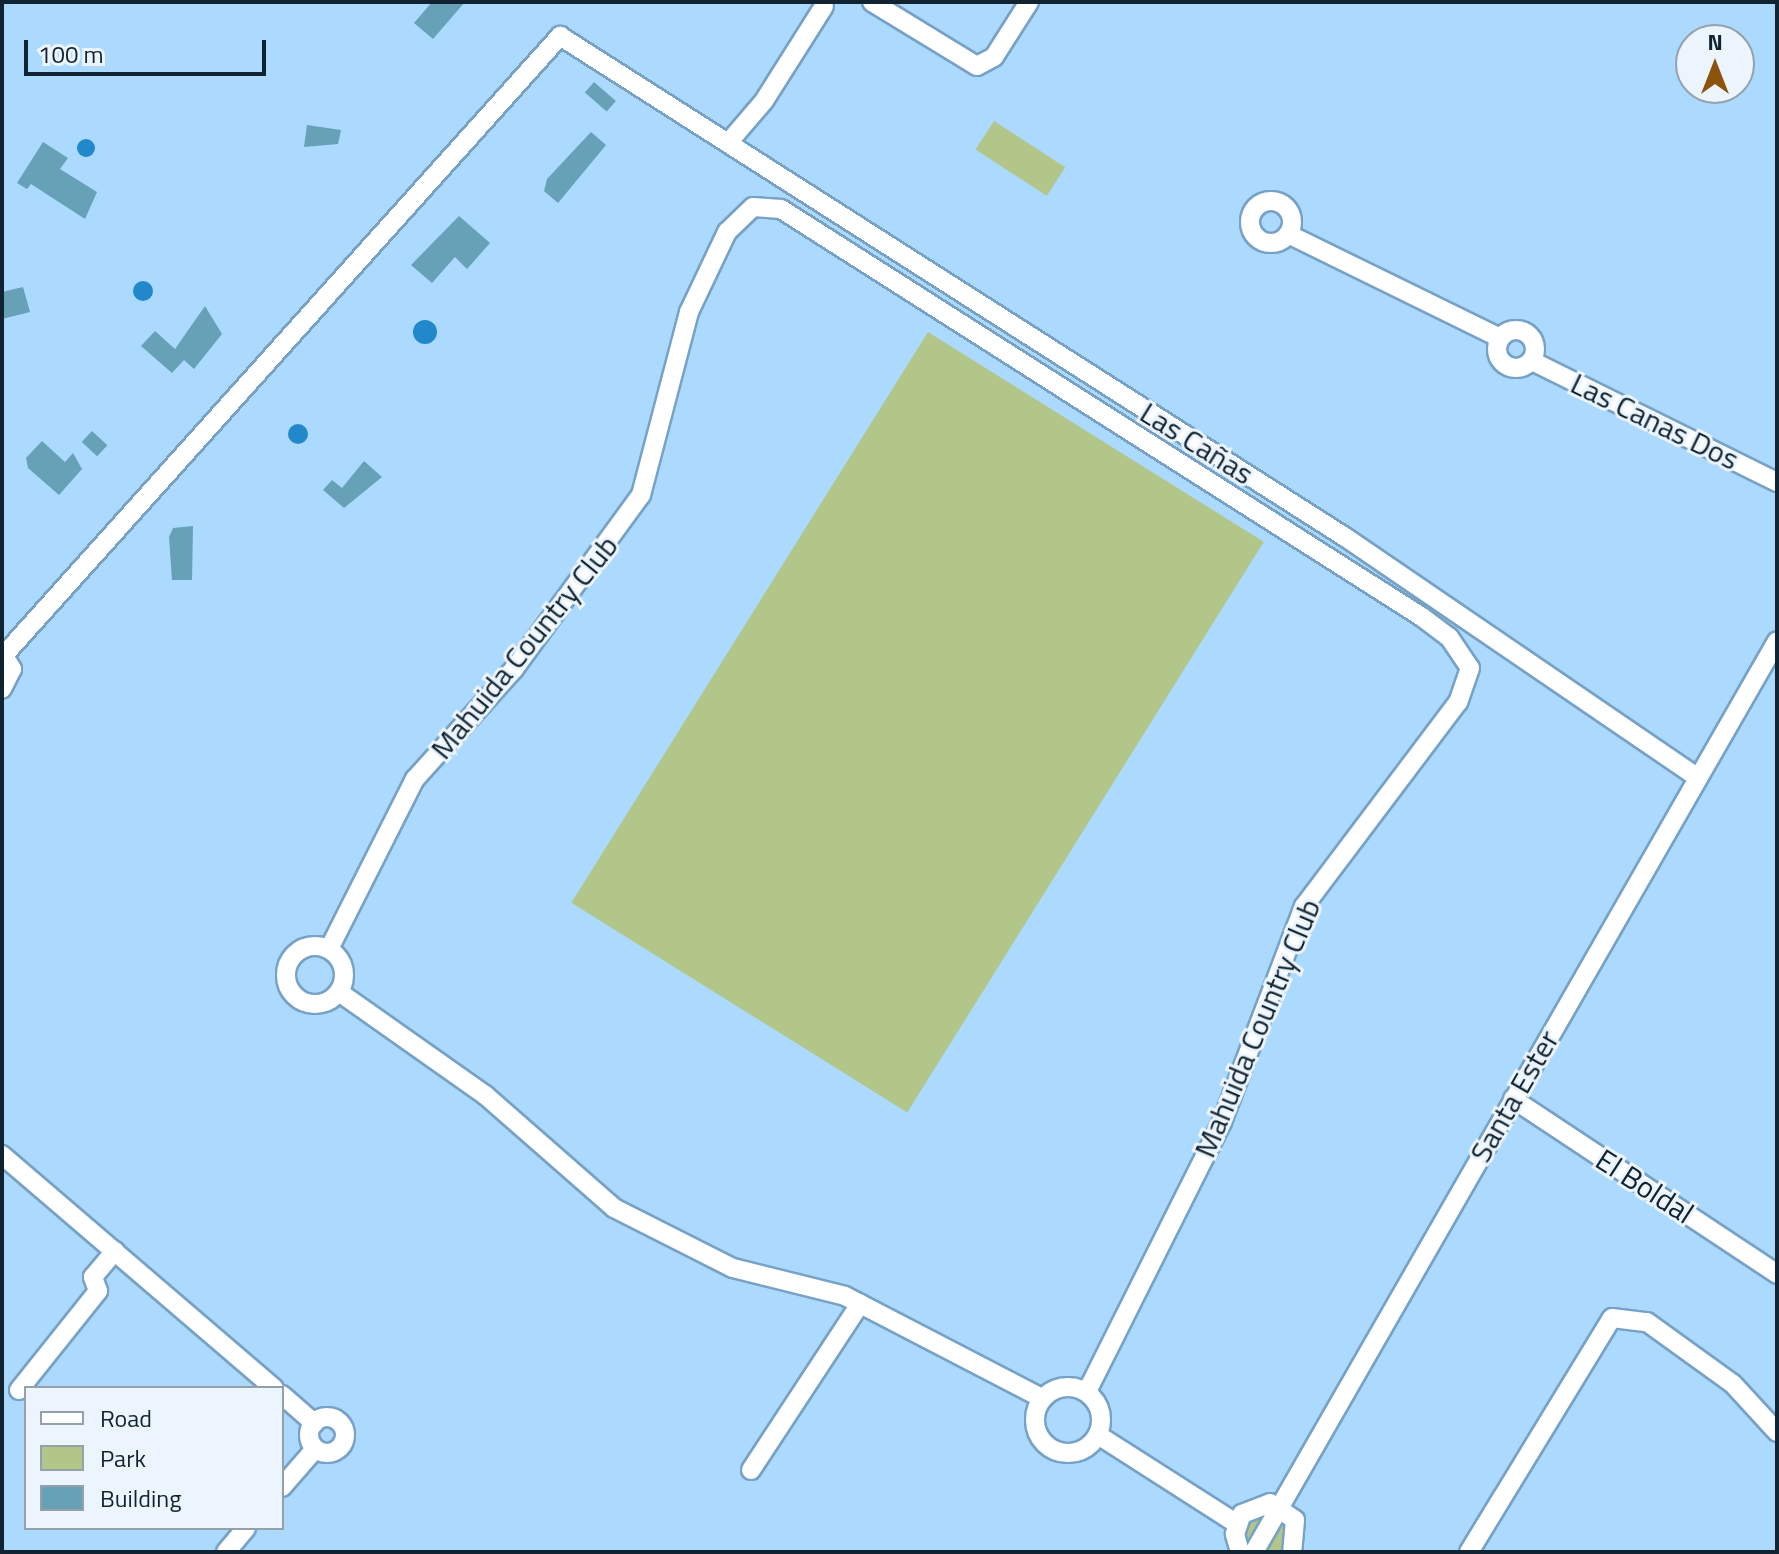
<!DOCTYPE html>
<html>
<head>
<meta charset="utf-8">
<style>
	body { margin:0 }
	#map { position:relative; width:1779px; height:1554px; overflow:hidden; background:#acd9fe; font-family:"Titillium Web",sans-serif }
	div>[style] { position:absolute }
	.green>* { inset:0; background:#b1c688; transform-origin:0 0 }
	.water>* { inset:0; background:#2188cb }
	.round { border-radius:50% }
	.building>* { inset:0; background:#66a1b7; transform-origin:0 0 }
	.roads { filter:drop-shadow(2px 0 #77a2c5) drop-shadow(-2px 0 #77a2c5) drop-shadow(0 2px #77a2c5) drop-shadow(0 -2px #77a2c5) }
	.minor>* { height:18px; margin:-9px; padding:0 9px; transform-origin:9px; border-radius:9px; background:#fff }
	.minor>.ring { margin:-9px; padding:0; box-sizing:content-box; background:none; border:18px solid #fff; border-radius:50% }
	span { translate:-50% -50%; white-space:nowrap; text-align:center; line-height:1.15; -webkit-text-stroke:6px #ecf5fd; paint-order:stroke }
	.street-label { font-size:30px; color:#112330 }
	.frame { position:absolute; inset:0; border:4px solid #112330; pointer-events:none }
	.legend { position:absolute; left:24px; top:1386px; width:260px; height:144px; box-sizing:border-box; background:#ecf5fd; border:2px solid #94a1ab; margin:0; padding:10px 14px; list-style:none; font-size:24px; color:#112330 }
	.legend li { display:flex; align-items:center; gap:16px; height:40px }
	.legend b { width:40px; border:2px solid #94a1ab }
	.north { position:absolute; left:1675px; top:24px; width:80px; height:80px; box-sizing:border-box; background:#ecf5fd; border:2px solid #94a1ab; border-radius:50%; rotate:0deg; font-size:22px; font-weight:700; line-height:32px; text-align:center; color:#112330 }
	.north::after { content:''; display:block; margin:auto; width:28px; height:36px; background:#8c530c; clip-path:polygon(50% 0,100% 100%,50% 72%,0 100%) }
	.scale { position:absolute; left:24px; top:40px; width:242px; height:36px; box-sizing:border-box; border:4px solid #112330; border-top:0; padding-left:10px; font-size:24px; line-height:28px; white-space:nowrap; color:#112330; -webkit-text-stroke:6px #ecf5fd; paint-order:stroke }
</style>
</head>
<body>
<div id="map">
	<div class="green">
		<i style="left:994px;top:121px;width:85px;height:34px;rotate:33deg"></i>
		<i style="left:928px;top:332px;width:396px;height:673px;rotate:32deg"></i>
		<i style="clip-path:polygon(1260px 1508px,1290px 1521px,1285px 1552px,1248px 1552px,1242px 1526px)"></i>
	</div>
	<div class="water">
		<i class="round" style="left:77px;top:139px;width:18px;height:18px"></i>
		<i class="round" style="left:133px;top:281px;width:20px;height:20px"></i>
		<i class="round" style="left:413px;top:320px;width:24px;height:24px"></i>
		<i class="round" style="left:288px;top:424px;width:20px;height:20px"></i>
	</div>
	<div class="building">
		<i style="clip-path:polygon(432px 2px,465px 2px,433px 39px,414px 23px)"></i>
		<i style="left:594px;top:82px;width:29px;height:14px;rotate:41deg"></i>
		<i style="clip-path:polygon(307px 125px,341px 130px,338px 144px,304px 147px)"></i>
		<i style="clip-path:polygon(591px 132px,606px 145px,558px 203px,544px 191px,547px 179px)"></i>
		<i style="clip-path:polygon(43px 142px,68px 158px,60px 169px,97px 192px,85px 219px,31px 184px,27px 189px,17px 183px)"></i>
		<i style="clip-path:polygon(459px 216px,490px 243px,467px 269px,455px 257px,432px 283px,411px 265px)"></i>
		<i style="clip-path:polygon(23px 287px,30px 312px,2px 319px,2px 292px)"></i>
		<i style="clip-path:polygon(205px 306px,222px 334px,194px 369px,184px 360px,172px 373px,141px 346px,155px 331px,175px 349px)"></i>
		<i style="left:92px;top:431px;width:21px;height:15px;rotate:43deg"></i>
		<i style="clip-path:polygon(42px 441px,65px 462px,73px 453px,82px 469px,59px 495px,28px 468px,26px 458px)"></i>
		<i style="clip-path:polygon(364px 461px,382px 477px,344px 508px,323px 490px,332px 480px,342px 488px)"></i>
		<i style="clip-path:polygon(193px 526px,192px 580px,172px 580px,169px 537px,173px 528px)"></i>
	</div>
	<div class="roads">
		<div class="minor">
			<i style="left:872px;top:2px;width:123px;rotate:31.4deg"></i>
			<i style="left:977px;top:66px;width:19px;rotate:-28deg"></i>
			<i style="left:994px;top:57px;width:65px;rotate:-57.5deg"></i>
			<i style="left:728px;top:143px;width:55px;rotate:-49.4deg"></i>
			<i style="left:764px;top:101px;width:112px;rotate:-57.7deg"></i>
			<i class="ring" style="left:1250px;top:201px;width:24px;height:24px"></i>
			<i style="left:1288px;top:234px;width:236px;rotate:26.1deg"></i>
			<i class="ring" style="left:1497px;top:330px;width:20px;height:20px"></i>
			<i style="left:1532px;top:361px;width:273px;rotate:26.3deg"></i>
			<i style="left:2px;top:653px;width:19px;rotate:58deg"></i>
			<i style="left:12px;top:669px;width:22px;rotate:117deg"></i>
			<i style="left:5px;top:654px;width:831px;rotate:-48.07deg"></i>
			<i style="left:560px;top:36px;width:931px;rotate:32.55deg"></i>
			<i style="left:1345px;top:537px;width:426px;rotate:34.3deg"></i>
			<i class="ring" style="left:286px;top:946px;width:40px;height:40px"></i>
			<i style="left:329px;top:949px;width:191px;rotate:-63.2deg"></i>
			<i style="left:415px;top:779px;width:148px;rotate:-48deg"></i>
			<i style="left:514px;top:669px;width:215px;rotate:-53.9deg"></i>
			<i style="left:641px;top:495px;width:189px;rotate:-75.3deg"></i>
			<i style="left:689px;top:312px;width:89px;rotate:-64.6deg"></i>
			<i style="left:727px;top:232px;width:36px;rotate:-44deg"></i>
			<i style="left:753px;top:207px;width:28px;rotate:4deg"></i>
			<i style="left:781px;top:209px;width:760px;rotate:32.48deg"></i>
			<i style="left:1422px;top:617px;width:34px;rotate:37deg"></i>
			<i style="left:1449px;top:637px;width:37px;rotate:56deg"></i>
			<i style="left:1470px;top:668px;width:36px;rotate:109deg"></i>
			<i style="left:1458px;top:702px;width:256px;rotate:127deg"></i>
			<i style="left:1304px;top:906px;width:231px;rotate:110.8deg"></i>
			<i style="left:1222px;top:1122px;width:302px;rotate:116.6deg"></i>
			<i style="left:339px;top:992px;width:179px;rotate:35.2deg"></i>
			<i style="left:485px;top:1095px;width:171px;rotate:41.2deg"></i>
			<i style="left:614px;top:1208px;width:133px;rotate:26.8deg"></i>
			<i style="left:733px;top:1268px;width:115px;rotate:14deg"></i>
			<i style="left:845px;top:1296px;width:222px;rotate:27.4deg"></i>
			<i style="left:1513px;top:1099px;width:317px;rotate:33.5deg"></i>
			<i style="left:2px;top:1155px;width:358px;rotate:40.6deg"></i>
			<i class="ring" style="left:1035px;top:1387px;width:48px;height:48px"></i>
			<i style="left:19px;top:1390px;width:127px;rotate:-51.4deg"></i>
			<i style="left:98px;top:1291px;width:15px;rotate:-110deg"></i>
			<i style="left:93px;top:1277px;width:34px;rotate:-50deg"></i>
			<i style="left:282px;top:1395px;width:43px;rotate:41.2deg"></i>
			<i class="ring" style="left:309px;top:1417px;width:18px;height:18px"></i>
			<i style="left:1098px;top:1435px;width:165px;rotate:32.6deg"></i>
			<i style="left:751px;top:1470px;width:199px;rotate:-56.7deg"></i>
			<i style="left:282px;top:1487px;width:50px;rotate:-49deg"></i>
			<i style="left:226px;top:1552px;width:31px;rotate:-50deg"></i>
			<i style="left:1240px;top:1552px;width:19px;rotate:-106deg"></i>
			<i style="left:1235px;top:1534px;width:21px;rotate:-71deg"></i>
			<i style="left:1242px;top:1514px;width:30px;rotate:-21deg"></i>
			<i style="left:1270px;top:1503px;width:30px;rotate:34deg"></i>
			<i style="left:1295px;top:1520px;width:32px;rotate:95deg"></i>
			<i style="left:1254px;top:1552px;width:1050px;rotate:-60.14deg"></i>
			<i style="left:1469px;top:1552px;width:274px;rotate:-58.6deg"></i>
			<i style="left:1612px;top:1318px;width:35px;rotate:7deg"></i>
			<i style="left:1647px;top:1322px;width:106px;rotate:35.8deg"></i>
			<i style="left:1733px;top:1384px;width:65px;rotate:47.5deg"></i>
		</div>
	</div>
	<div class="street-label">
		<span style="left:1655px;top:421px;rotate:26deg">Las Canas Dos</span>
		<span style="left:1197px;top:443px;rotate:32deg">Las Cañas</span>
		<span style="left:524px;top:647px;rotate:-51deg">Mahuida Country Club</span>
		<span style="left:1257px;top:1028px;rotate:-67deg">Mahuida Country Club</span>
		<span style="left:1514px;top:1096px;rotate:-60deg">Santa Ester</span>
		<span style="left:1645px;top:1186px;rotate:33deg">El Boldal</span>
	</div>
	<div class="frame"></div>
	<ul class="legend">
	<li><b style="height:10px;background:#fff"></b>Road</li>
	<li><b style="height:22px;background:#b1c688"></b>Park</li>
	<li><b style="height:22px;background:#66a1b7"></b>Building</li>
	</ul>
	<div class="north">N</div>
	<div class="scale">100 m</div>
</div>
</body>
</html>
